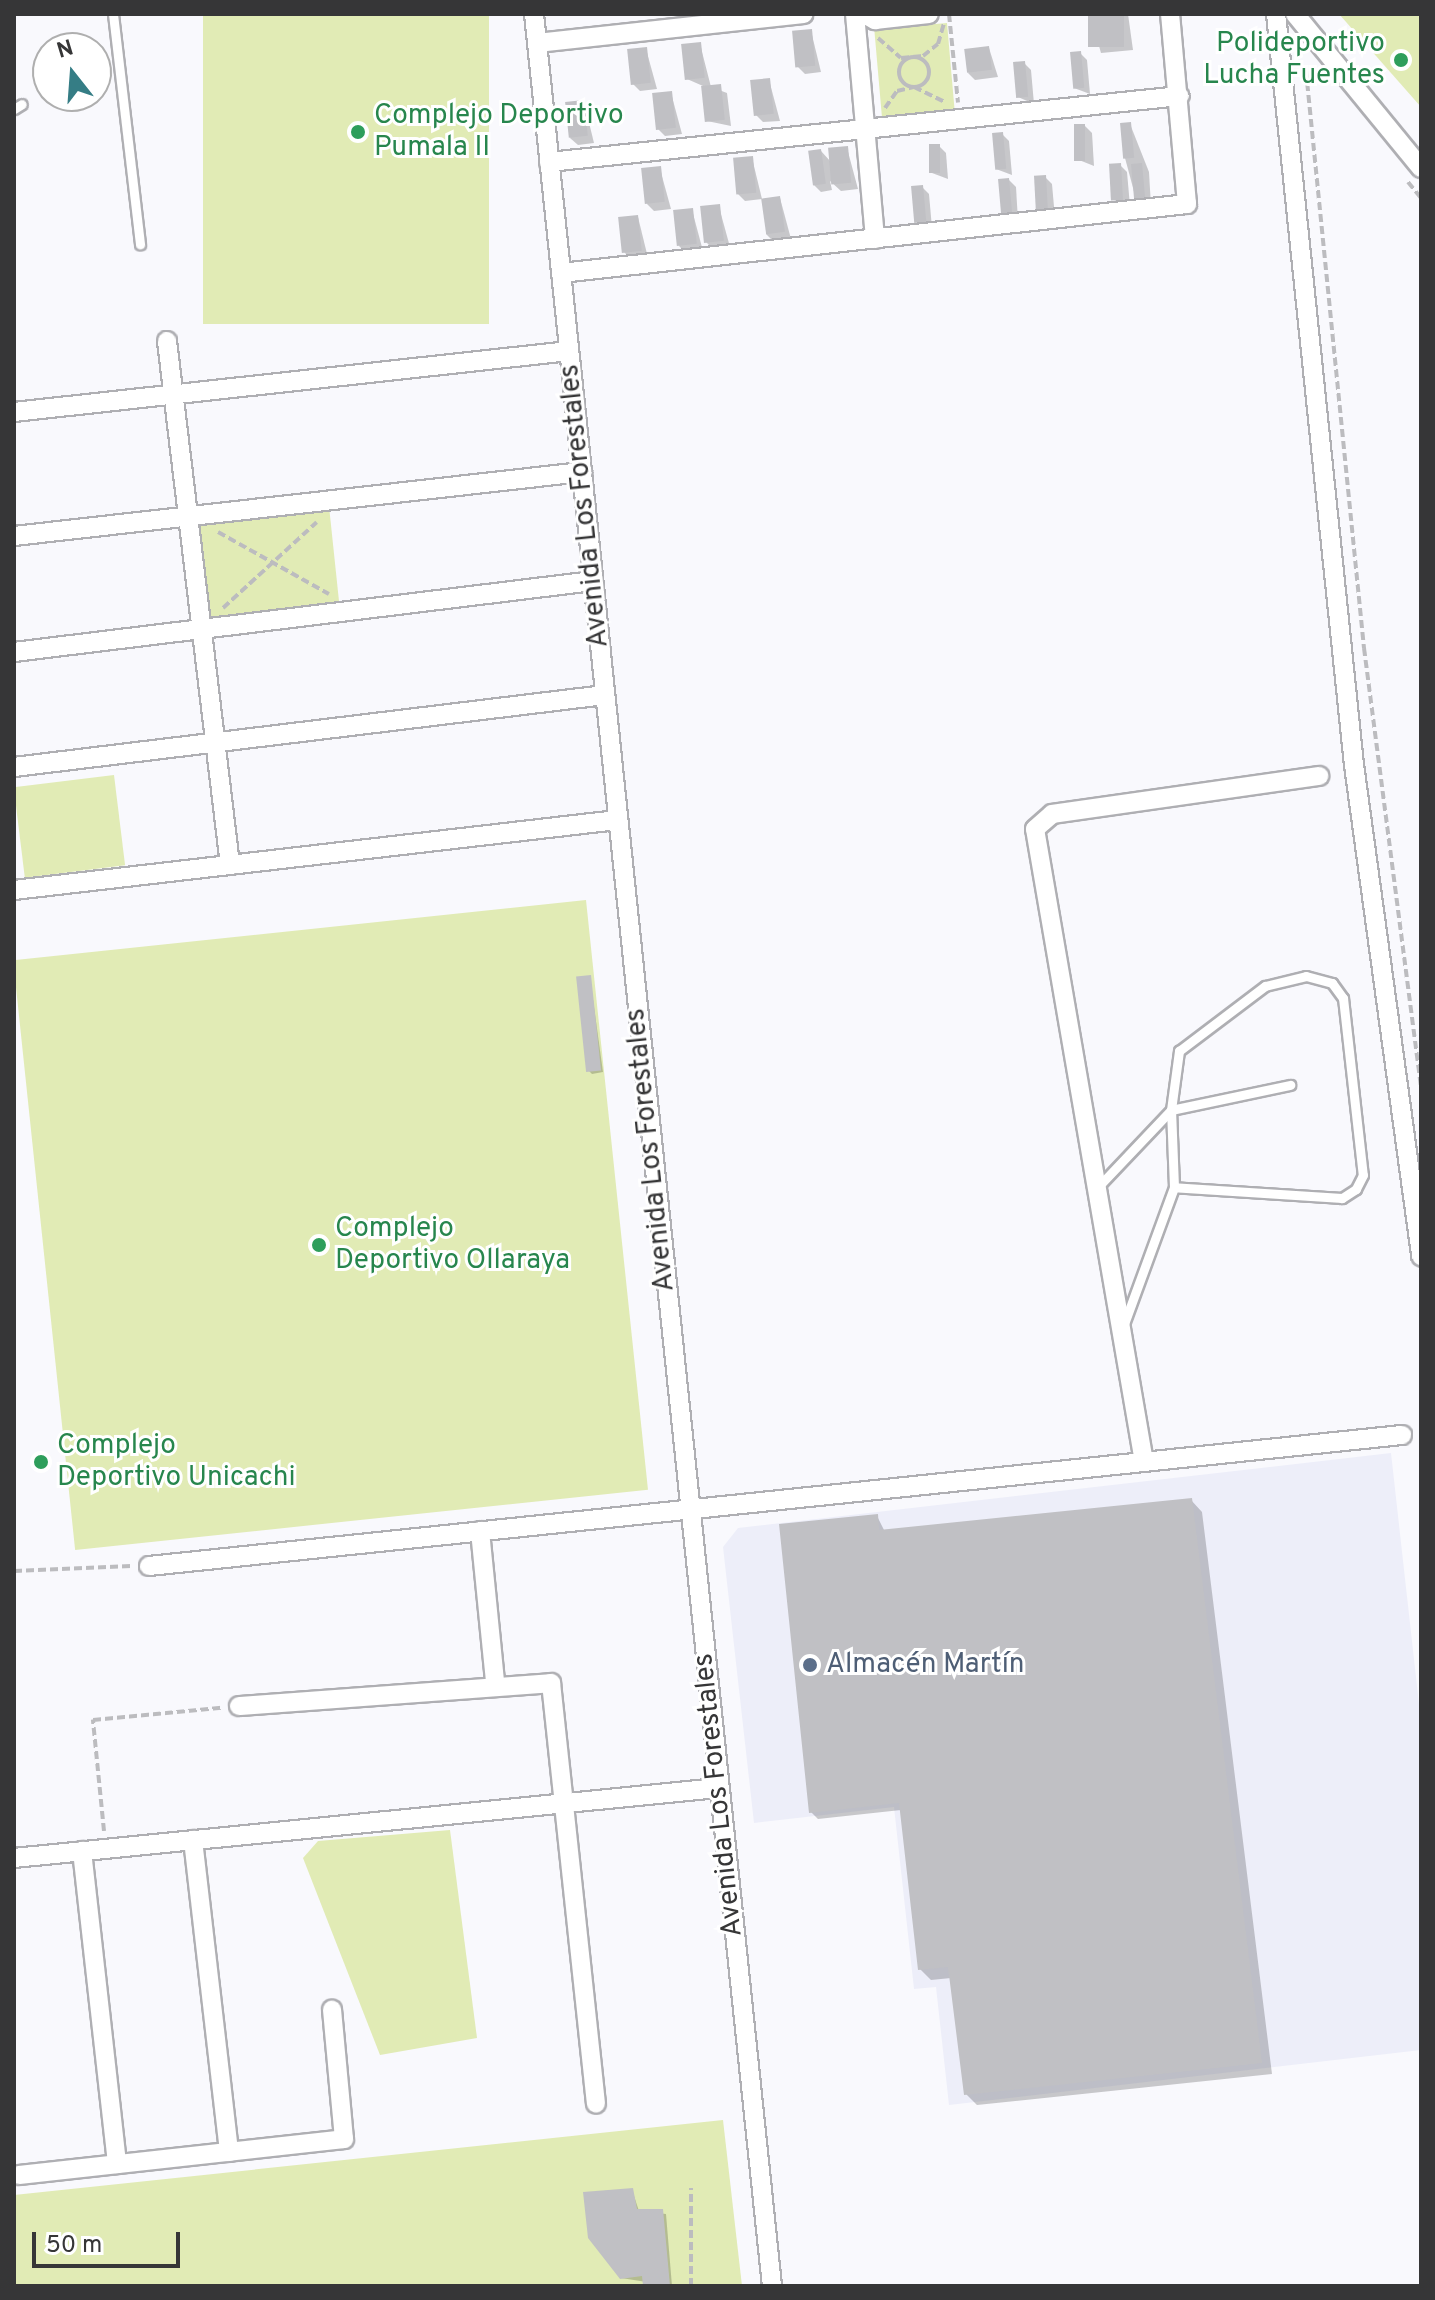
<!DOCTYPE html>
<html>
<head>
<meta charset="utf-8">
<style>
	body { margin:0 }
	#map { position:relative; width:1435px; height:2300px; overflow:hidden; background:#f9f9fd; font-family:Overpass,sans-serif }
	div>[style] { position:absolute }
	.built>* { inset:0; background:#edeef9 }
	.green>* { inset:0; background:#e1ebb5; transform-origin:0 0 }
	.shadow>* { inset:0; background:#0003 }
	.building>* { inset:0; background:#c0c0c4; transform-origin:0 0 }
	.path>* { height:4px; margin-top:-2px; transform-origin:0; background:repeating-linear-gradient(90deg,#bcbcbf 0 8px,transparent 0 12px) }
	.path>.ring { margin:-2px; padding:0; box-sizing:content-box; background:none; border:4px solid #bcbcbf; border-radius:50% }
	.roads { filter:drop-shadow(2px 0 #afafb3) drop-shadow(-2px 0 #afafb3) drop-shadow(0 2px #afafb3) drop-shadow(0 -2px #afafb3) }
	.service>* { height:9px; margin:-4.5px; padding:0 4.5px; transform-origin:4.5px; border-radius:4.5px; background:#fff }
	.minor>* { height:18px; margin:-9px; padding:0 9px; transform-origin:9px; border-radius:9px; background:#fff }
	.dots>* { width:22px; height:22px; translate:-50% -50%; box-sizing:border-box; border:4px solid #fff; border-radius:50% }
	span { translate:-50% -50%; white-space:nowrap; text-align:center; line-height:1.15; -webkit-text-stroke:6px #fff; paint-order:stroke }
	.leisure-label { font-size:28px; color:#27864d }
	.right { translate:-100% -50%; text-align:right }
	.left { translate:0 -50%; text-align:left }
	.street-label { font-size:28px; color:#363637 }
	.service-label { font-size:28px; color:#4e5e75 }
	.frame { position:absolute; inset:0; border:16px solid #363637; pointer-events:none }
	.north { position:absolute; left:32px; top:32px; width:80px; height:80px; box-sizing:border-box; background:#fff; border:2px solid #afafaf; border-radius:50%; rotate:343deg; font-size:22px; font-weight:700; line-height:32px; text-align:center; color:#363637 }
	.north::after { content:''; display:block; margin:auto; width:28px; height:36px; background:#357d85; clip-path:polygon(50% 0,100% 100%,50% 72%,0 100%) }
	.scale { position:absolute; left:32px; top:2232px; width:148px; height:36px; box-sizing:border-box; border:4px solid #363637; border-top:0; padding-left:10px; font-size:24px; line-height:28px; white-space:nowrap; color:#363637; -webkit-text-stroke:6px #fff; paint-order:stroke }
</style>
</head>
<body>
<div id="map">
	<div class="built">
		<i style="clip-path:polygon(1391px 1453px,1421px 1722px,1421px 2050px,949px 2105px,936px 1987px,914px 1989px,894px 1807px,754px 1823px,723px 1547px,738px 1528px)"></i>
	</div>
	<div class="green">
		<i style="left:203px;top:14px;width:286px;height:310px"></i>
		<i style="clip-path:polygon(1339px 14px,1421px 14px,1421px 107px)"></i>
		<i style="left:947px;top:23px;width:89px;height:73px;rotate:85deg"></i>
		<i style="left:329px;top:506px;width:98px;height:134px;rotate:84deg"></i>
		<i style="left:114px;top:775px;width:91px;height:101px;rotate:83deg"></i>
		<i style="left:586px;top:900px;width:593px;height:576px;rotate:84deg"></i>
		<i style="clip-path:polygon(450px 1830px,477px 2038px,380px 2055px,303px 1858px,318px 1841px)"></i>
		<i style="clip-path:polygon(723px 2120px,742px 2286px,14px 2286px,14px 2195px)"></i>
	</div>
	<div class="shadow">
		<i style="clip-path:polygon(1090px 14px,1128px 14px,1133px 50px,1101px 53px)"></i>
		<i style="clip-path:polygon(811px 31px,821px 72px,805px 74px,798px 67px)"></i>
		<i style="clip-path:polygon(700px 44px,711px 87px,727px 93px,731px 126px,707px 121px,703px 86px,687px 79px)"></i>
		<i style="clip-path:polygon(989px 48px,998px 77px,975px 80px,968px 73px)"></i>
		<i style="clip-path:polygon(646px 49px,657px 89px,640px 91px,633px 84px)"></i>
		<i style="clip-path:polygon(1080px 53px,1087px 60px,1090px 94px,1074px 88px)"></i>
		<i style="clip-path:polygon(1024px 63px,1031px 70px,1034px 104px,1018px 97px)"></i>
		<i style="clip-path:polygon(769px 80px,780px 121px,763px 122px,756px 115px)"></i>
		<i style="clip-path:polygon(671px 93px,682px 134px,665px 136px,658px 129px)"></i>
		<i style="clip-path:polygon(584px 102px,594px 143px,578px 145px,570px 138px)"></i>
		<i style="clip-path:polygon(1130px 124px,1149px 172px,1151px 206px,1136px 199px,1125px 158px)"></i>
		<i style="clip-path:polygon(1085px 126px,1092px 133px,1094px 166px,1079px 160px)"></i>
		<i style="clip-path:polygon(1002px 134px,1009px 141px,1012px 175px,996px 169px)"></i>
		<i style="clip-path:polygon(939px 146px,946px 153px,948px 179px,932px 173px)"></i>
		<i style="clip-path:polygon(847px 148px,858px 189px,841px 191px,830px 181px,832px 190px,821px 192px,814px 185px,821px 151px,831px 162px)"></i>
		<i style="clip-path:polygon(752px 158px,762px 199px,745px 201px,738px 194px)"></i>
		<i style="clip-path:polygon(1120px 165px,1127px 172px,1130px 206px,1114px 200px)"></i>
		<i style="clip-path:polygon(660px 169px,671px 209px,654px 211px,647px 204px)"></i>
		<i style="clip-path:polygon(1045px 177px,1052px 184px,1055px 218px,1039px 211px)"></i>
		<i style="clip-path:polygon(1009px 180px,1016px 187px,1018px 221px,1003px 215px)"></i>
		<i style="clip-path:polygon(922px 187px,929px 194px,932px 228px,916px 222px)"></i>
		<i style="clip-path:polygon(780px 198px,791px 239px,773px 241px,766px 234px)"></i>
		<i style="clip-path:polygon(719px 207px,730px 247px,713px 249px,706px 242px)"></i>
		<i style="clip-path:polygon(692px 210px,703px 251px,686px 253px,679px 246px)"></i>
		<i style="clip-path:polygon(638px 217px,648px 258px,631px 259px,624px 252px)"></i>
		<i style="clip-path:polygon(590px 978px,603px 1072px,592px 1074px,589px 1071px)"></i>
		<i style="clip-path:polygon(1191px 1500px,1202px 1512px,1272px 2074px,977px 2105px,966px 2094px,951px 1978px,931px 1980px,920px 1969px,901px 1810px,818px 1819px,811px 1812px,877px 1516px,885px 1532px)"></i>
		<i style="clip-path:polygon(632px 2190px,639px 2211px,666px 2214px,672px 2286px,621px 2278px)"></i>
	</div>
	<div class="building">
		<i style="left:1088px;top:14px;width:36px;height:33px"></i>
		<i style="left:812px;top:29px;width:37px;height:20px;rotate:85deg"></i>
		<i style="left:701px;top:42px;width:36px;height:20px;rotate:84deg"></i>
		<i style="left:989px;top:46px;width:24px;height:25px;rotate:83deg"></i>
		<i style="left:647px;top:47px;width:36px;height:20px;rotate:84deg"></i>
		<i style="left:1081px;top:51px;width:37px;height:11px;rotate:85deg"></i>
		<i style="left:1025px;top:61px;width:36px;height:12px;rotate:85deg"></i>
		<i style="left:770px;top:78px;width:36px;height:20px;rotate:84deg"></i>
		<i style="left:721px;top:84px;width:36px;height:20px;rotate:84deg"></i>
		<i style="left:672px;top:91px;width:37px;height:20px;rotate:84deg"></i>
		<i style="left:584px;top:100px;width:36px;height:19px;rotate:84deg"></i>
		<i style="left:1131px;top:122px;width:36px;height:11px;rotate:85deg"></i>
		<i style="left:1074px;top:124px;width:11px;height:37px"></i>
		<i style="left:1003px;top:132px;width:37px;height:11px;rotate:85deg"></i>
		<i style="left:929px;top:144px;width:11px;height:29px"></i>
		<i style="left:848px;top:146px;width:37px;height:20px;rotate:85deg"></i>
		<i style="left:821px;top:149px;width:35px;height:13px;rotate:82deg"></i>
		<i style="left:753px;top:156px;width:37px;height:20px;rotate:85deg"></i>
		<i style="left:1121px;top:163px;width:37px;height:12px;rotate:87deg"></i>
		<i style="left:1142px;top:163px;width:36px;height:11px;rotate:85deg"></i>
		<i style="left:661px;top:166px;width:36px;height:20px;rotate:84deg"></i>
		<i style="left:1046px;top:175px;width:36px;height:12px;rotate:87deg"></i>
		<i style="left:1009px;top:178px;width:37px;height:11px;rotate:85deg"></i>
		<i style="left:923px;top:185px;width:37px;height:12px;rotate:85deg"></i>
		<i style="left:780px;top:196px;width:36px;height:19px;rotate:82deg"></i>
		<i style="left:720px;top:204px;width:37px;height:20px;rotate:84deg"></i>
		<i style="left:693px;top:208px;width:36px;height:20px;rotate:84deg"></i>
		<i style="left:638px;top:215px;width:36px;height:20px;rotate:84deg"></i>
		<i style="left:591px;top:975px;width:96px;height:15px;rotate:84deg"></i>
		<i style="clip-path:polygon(1192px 1498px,1262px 2063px,964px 2095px,948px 1967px,918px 1970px,899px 1803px,809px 1813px,779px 1524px,878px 1514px,879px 1530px)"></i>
		<i style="clip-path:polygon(633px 2188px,637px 2209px,663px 2209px,670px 2286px,643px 2286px,642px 2276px,620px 2279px,588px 2238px,583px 2192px)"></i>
	</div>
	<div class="path">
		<i style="left:949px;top:14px;width:89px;rotate:84.2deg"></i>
		<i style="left:878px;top:38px;width:30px;rotate:41deg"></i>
		<i style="left:901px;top:58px;width:22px;rotate:-5deg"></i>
		<i style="left:923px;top:56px;width:19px;rotate:-39deg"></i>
		<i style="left:938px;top:44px;width:22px;rotate:-74deg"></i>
		<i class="ring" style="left:899px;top:57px;width:26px;height:26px"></i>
		<i style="left:1306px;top:71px;width:580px;rotate:84.26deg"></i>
		<i style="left:1364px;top:648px;width:445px;rotate:82.6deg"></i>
		<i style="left:885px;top:108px;width:21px;rotate:-55deg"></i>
		<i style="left:897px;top:91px;width:17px;rotate:-13deg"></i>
		<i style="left:914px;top:87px;width:34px;rotate:26deg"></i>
		<i style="left:1408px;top:182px;width:21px;rotate:51deg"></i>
		<i style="left:218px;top:532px;width:127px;rotate:29.2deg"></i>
		<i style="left:223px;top:608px;width:127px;rotate:-42.5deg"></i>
		<i style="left:14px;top:1571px;width:117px;rotate:-2.4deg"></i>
		<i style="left:104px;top:1831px;width:112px;rotate:-95.7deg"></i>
		<i style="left:93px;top:1720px;width:129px;rotate:-5.4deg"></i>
		<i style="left:691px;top:2286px;width:98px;rotate:-90deg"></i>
	</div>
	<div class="roads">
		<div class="service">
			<i style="left:113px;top:14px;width:232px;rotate:83.3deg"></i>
			<i style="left:14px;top:109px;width:9px;rotate:-32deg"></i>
			<i style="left:1097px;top:1188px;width:108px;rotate:-46.5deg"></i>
			<i style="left:1171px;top:1110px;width:122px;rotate:-11.9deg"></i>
			<i style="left:1124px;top:1324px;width:146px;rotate:-69.9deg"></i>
			<i style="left:1174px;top:1187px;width:77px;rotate:-92.2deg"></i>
			<i style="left:1171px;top:1110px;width:60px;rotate:-82.3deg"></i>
			<i style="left:1179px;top:1051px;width:108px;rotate:-37.1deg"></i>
			<i style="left:1265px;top:986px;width:42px;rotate:-13.7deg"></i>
			<i style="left:1306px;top:976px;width:27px;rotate:15deg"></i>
			<i style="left:1332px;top:983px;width:19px;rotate:54deg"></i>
			<i style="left:1343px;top:998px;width:178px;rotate:83.6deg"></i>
			<i style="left:1363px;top:1175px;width:16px;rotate:117deg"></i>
			<i style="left:1356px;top:1189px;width:17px;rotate:147deg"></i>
			<i style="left:1342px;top:1198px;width:168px;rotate:-176.3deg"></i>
		</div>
		<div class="minor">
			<i style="left:534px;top:14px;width:2284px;rotate:84.02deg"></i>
			<i style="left:855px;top:14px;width:226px;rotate:84.9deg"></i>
			<i style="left:864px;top:14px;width:13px;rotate:29deg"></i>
			<i style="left:875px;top:20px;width:54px;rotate:-6.3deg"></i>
			<i style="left:1276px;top:14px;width:755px;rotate:84.07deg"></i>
			<i style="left:1354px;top:765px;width:496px;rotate:82.2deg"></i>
			<i style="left:1295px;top:14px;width:199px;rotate:50.7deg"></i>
			<i style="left:537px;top:43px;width:268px;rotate:-6.2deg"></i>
			<i style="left:549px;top:162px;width:634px;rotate:-5.97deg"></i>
			<i style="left:561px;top:273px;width:630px;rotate:-6.29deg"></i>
			<i style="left:1187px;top:204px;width:191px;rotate:-95.1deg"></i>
			<i style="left:167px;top:341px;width:528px;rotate:83.14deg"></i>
			<i style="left:14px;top:412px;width:558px;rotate:-6.27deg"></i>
			<i style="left:14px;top:536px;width:572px;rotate:-6.43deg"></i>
			<i style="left:14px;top:652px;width:583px;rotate:-6.99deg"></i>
			<i style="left:14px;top:767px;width:595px;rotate:-6.95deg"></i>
			<i style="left:14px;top:890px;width:607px;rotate:-6.62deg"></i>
			<i style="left:1144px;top:1462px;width:642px;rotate:-99.77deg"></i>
			<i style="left:1035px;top:829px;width:23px;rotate:-41deg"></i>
			<i style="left:1052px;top:814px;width:270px;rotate:-8.1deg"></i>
			<i style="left:480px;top:1531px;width:152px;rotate:84.3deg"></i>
			<i style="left:149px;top:1566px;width:1260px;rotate:-5.97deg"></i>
			<i style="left:239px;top:1706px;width:313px;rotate:-4.2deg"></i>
			<i style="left:551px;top:1683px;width:423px;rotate:83.9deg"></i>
			<i style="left:193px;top:1840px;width:314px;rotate:83.4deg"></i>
			<i style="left:82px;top:1851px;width:315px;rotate:83.6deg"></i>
			<i style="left:14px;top:1858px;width:707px;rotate:-5.68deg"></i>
			<i style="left:19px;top:2175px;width:327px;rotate:-6.3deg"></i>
			<i style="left:344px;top:2139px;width:130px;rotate:-95.3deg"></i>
		</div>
	</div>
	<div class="dots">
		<i style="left:1401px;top:60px;background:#2e9e5b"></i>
		<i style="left:358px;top:132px;background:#2e9e5b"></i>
		<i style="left:319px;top:1245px;background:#2e9e5b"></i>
		<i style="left:41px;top:1462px;background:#2e9e5b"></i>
		<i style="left:810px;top:1665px;background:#5c6f8a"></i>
	</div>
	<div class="leisure-label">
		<span class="right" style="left:1385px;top:60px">Polideportivo<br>Lucha Fuentes</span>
		<span class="left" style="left:374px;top:132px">Complejo Deportivo<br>Pumala II</span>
		<span class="left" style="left:335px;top:1245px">Complejo<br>Deportivo Ollaraya</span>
		<span class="left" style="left:57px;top:1462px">Complejo<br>Deportivo Unicachi</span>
	</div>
	<div class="street-label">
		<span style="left:585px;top:506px;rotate:-96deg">Avenida Los Forestales</span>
		<span style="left:651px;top:1150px;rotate:-96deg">Avenida Los Forestales</span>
		<span style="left:719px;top:1795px;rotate:-96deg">Avenida Los Forestales</span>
	</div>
	<div class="service-label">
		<span class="left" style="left:826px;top:1665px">Almacén Martín</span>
	</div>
	<div class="frame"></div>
	<div class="north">N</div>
	<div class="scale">50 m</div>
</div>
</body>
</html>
